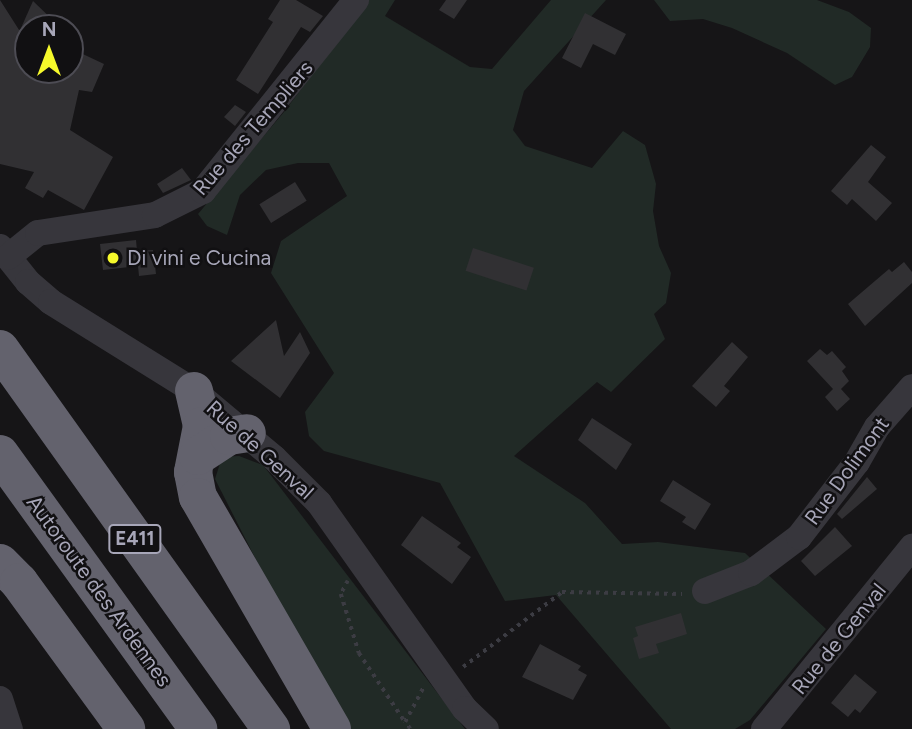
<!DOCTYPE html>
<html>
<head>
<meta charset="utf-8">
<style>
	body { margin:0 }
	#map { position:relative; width:912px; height:729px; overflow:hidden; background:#161517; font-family:Figtree,sans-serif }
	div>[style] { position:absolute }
	.green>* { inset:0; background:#212a26 }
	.building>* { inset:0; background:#313033; transform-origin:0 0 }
	.path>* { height:3.5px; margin-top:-1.75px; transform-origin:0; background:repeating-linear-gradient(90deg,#3c3c43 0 3.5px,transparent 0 8.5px) }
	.minor>* { height:26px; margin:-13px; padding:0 13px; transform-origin:13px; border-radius:13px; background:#37363c }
	.highway>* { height:38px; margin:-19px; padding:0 19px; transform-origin:19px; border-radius:19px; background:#63626d }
	.dots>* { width:19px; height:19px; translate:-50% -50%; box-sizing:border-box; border:4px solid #111012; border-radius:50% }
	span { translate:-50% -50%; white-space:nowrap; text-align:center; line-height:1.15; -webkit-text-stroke:5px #111012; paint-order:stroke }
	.shield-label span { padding:2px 5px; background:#111012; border:2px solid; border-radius:5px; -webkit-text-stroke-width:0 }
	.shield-label { font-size:19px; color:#a7a6b8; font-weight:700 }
	.street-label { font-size:21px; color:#a7a6b8 }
	.poi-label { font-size:21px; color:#a7a6b8 }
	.left { translate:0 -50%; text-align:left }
	.north { position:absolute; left:14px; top:14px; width:70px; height:70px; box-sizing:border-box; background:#111012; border:2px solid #4d4c54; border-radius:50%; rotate:0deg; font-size:19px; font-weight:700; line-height:28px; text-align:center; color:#a7a6b8 }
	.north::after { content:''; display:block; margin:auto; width:24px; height:32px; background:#f6f92b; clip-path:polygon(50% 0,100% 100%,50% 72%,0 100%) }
</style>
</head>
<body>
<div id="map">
	<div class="green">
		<i style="clip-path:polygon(368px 0,395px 0,385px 16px,470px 67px,492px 69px,551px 0,606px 0,524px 91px,513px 130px,525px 146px,592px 168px,623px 131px,645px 145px,656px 184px,653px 211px,659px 246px,671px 273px,666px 303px,654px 314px,665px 339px,611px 392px,597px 382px,514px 456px,585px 503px,622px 544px,658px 542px,745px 553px,826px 629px,750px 720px,735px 729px,671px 729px,556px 595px,505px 601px,440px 483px,324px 451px,309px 436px,305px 412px,334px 373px,271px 273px,281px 241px,347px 196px,329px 163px,298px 163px,266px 170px,240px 195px,227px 235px,207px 226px,198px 214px,284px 112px)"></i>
		<i style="clip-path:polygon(654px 0,817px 0,849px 12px,871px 28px,870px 47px,852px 77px,835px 85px,787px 53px,732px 28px,703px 19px,670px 21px)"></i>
		<i style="clip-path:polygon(239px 456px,263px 465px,465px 729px,342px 729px,215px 479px,222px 457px)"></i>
	</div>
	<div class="building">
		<i style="clip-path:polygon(0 0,28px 44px,28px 70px,70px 70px,70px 48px,104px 64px,92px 92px,79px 90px,70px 130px,113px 157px,84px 210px,48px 190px,43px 198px,25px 188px,34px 172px,0 164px)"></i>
		<i style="clip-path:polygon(280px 0,296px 0,323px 16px,310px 32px,301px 27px,258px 94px,236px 80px,273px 22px,268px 19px)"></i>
		<i style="clip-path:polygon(446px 0,467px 0,454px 19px,439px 10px)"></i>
		<i style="clip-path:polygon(33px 1px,61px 28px,21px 28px)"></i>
		<i style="clip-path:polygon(585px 13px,626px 34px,615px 55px,593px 44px,581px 68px,562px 58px)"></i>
		<i style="clip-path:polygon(235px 105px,246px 112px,235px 126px,224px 117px)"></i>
		<i style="clip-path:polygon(871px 145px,886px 157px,868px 182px,892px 203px,876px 221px,852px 199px,847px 205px,831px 191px)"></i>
		<i style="clip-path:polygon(182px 168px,191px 180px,163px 193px,157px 184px)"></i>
		<i style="left:295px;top:182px;width:22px;height:42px;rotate:58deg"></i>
		<i style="clip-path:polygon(136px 240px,137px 251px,153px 250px,156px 274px,139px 276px,138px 266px,103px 270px,100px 244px)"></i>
		<i style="left:473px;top:248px;width:64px;height:24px;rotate:18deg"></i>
		<i style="clip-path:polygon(904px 262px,912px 272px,912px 283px,865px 326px,848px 304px,889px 269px,892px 272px)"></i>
		<i style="clip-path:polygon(276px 320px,284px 356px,300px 332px,310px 353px,280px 398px,231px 361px)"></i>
		<i style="clip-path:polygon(732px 342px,748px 357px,724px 386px,730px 391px,716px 407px,692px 386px)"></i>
		<i style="clip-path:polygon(820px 349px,827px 355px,832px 351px,846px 367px,842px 371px,849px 381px,841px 389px,850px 399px,837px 411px,825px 397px,833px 389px,807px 361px)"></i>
		<i style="clip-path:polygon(592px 418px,632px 444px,616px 470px,578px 440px)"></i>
		<i style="clip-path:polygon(867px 477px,877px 489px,842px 519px,837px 514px)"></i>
		<i style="clip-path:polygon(673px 480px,711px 504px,695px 530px,682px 522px,686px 517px,660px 501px)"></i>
		<i style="clip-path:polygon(422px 516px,461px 543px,457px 547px,471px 557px,452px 584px,401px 545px)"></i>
		<i style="clip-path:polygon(835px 527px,852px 546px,815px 576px,801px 561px)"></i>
		<i style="clip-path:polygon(681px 613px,687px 634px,656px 644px,659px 653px,639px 659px,633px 638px,638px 636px,635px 627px)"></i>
		<i style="clip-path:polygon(540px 644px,581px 666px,578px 670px,587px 675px,573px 700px,522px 677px)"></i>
		<i style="clip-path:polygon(855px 674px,877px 692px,860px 713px,855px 709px,848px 717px,831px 703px)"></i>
	</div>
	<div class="path">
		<i style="left:348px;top:581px;width:15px;rotate:118deg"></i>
		<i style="left:341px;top:594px;width:62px;rotate:73deg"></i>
		<i style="left:359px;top:653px;width:83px;rotate:56.3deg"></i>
		<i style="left:463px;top:667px;width:124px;rotate:-37.1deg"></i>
		<i style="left:562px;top:592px;width:120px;rotate:1deg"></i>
		<i style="left:410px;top:729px;width:9px;rotate:-126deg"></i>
		<i style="left:405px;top:722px;width:40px;rotate:-62deg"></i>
	</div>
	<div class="minor">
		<i style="left:0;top:247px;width:45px;rotate:51.3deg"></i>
		<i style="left:28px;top:282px;width:30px;rotate:41deg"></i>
		<i style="left:51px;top:302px;width:168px;rotate:31.9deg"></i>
		<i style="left:194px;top:391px;width:104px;rotate:39.9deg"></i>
		<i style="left:274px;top:458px;width:64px;rotate:45deg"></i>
		<i style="left:319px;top:503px;width:252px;rotate:54.7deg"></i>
		<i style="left:465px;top:709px;width:29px;rotate:44deg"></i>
		<i style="left:8px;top:257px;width:38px;rotate:-39deg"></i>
		<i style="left:38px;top:233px;width:118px;rotate:-8.7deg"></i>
		<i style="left:155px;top:215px;width:54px;rotate:-26.6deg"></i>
		<i style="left:203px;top:191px;width:245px;rotate:-51.3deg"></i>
		<i style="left:705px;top:591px;width:49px;rotate:-21.4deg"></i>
		<i style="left:751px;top:573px;width:60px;rotate:-36.9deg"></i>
		<i style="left:799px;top:537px;width:95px;rotate:-52.3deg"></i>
		<i style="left:857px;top:462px;width:40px;rotate:-60.3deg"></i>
		<i style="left:877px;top:427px;width:53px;rotate:-48.8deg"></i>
		<i style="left:0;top:699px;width:32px;rotate:72deg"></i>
		<i style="left:764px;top:729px;width:235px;rotate:-50.9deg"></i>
	</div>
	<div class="highway">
		<i style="left:0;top:349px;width:467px;rotate:54.5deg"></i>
		<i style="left:194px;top:391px;width:36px;rotate:77deg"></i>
		<i style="left:202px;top:426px;width:47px;rotate:101.1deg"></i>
		<i style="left:193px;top:472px;width:25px;rotate:79deg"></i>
		<i style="left:198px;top:497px;width:268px;rotate:60deg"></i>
		<i style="left:0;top:454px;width:339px;rotate:54.2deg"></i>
		<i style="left:198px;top:456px;width:37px;rotate:-33deg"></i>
		<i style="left:229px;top:436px;width:18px;rotate:-9deg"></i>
		<i style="left:0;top:563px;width:27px;rotate:45deg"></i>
		<i style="left:19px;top:582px;width:182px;rotate:53.9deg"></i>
	</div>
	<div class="dots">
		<i style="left:113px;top:258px;background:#f6f92b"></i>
	</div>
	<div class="shield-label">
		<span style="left:135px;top:539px">E411</span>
	</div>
	<div class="street-label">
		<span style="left:253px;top:128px;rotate:-49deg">Rue des Templiers</span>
		<span style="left:260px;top:450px;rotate:42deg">Rue de Genval</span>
		<span style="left:847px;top:471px;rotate:-54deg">Rue Dolimont</span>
		<span style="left:99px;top:591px;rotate:54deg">Autoroute des Ardennes</span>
		<span style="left:839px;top:639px;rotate:-51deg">Rue de Genval</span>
	</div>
	<div class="poi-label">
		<span class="left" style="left:127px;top:258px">Di vini e Cucina</span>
	</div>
	<div class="north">N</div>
</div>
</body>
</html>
